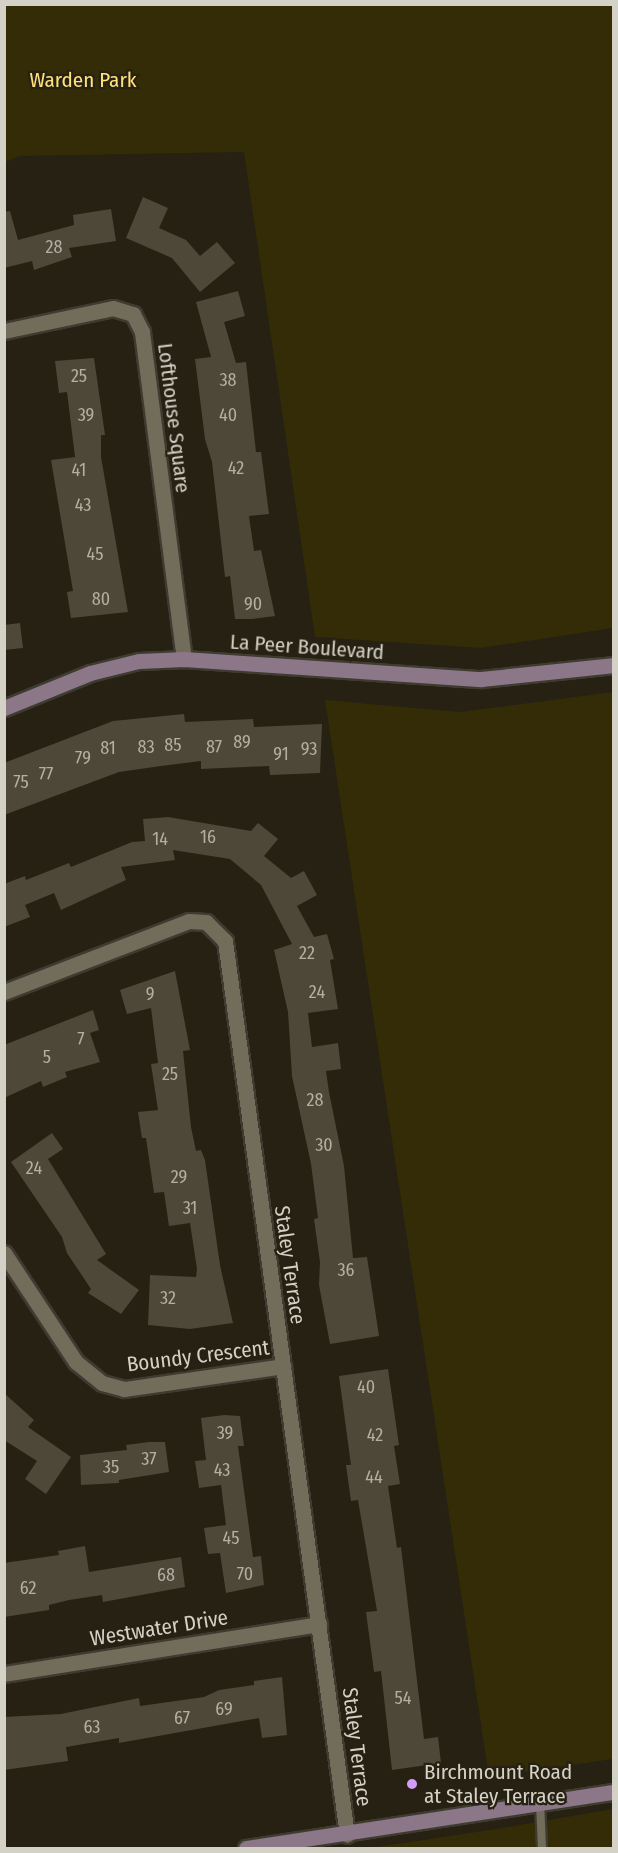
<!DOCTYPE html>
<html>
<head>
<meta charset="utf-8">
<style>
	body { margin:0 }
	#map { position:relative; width:618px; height:1853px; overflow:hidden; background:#262112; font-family:"Fira Sans Condensed",sans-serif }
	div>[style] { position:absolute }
	.green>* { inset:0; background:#342b07 }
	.building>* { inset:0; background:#4d4838 }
	.roads { filter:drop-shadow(2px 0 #3e3b31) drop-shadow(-2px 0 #3e3b31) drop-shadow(0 2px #3e3b31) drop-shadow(0 -2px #3e3b31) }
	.lane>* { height:8px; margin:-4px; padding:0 4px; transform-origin:4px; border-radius:4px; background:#726d5b }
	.street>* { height:15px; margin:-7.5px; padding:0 7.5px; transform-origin:7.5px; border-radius:7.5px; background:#726d5b }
	.secondary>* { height:15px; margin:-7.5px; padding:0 7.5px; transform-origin:7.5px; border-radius:7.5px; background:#8b7788 }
	.dots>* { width:16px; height:16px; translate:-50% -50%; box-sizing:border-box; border:3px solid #262112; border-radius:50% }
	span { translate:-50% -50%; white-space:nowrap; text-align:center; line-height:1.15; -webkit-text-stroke:4.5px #262112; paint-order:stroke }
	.number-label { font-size:18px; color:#b2afa3 }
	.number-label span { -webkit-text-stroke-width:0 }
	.park-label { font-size:21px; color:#ffe17a }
	.street-label { font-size:21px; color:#d4d1c7 }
	.poi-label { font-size:21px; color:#d4d1c7 }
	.left { translate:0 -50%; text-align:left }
	.frame { position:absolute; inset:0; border:6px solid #d4d1c7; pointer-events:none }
</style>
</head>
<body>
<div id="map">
	<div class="green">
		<i style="clip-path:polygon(5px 4px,613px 5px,613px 628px,481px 648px,315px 637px,244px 152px,20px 156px,5px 162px)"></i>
		<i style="clip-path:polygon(613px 692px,613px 1759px,489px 1777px,325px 700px,460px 712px)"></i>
		<i style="clip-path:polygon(613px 1809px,613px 1848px,370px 1848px,496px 1829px)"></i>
	</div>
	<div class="building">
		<i style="clip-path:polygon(143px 197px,168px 208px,159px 228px,186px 240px,200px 256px,217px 242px,235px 263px,200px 292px,172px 258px,126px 238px)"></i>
		<i style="clip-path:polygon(111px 209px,116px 241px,69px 248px,72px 257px,34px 270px,32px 261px,4px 268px,4px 212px,10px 211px,18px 240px,74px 225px,73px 215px)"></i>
		<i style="clip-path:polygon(238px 291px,245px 316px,224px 322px,236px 363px,246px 362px,256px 452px,261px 452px,269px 514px,249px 516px,254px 551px,261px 550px,275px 616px,252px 619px,235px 619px,230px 576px,225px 577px,212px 462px,205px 439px,195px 359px,211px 357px,196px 302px)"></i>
		<i style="clip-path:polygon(94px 358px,105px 435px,101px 435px,101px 457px,128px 612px,71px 618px,67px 592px,73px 591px,51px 460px,75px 457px,67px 392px,59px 393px,55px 361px)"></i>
		<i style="clip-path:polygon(20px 623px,23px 648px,4px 650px,4px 625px)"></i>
		<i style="clip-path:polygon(184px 714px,185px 722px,253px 719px,254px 727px,322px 724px,320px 773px,270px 775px,269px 766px,201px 769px,201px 761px,161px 766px,119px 772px,4px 815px,4px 763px,113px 721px)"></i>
		<i style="clip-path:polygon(168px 817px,251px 831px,258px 823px,278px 839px,264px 856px,291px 878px,304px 871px,317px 895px,297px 906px,314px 937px,327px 934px,334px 959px,330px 960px,338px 1009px,308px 1013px,312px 1047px,338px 1043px,341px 1069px,326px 1071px,329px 1092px,344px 1166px,353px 1258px,367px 1257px,379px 1336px,330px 1344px,319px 1285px,320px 1262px,314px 1219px,318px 1218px,311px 1164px,292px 1076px,288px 1012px,274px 950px,292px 944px,261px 885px,230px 859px,173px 850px,175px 860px,121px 867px,126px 880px,61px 910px,54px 893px,25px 905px,30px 917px,4px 927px,4px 884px,25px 876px,26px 880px,69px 863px,71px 867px,132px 842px,145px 841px,143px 819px)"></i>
		<i style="clip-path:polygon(175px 971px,190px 1050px,183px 1051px,191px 1127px,196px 1151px,201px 1150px,205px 1160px,220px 1265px,233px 1323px,190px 1329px,148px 1325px,150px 1275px,196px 1277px,197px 1269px,190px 1223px,169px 1226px,164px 1192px,154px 1193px,146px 1138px,142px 1138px,138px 1112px,158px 1110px,151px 1064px,158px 1063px,151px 1008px,127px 1014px,120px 990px)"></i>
		<i style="clip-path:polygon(93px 1010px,99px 1030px,90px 1033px,100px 1062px,65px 1072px,67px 1077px,43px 1087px,41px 1081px,4px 1098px,4px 1045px)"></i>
		<i style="clip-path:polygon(52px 1133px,63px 1149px,48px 1159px,106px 1254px,97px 1260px,139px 1290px,121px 1314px,88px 1293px,91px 1289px,67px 1253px,62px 1237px,11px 1162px)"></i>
		<i style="clip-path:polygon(388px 1369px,399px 1445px,394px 1446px,400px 1484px,388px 1486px,397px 1548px,401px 1547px,424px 1739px,438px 1737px,441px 1763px,392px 1770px,381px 1671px,374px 1672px,366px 1612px,377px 1611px,358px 1500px,351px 1501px,346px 1465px,351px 1465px,339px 1376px)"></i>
		<i style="clip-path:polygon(4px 1393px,34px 1420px,28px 1427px,71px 1457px,46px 1494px,25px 1479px,37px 1461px,4px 1440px)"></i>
		<i style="clip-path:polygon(224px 1415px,240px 1416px,244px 1446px,238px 1446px,253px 1557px,261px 1556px,264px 1585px,226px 1593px,220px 1553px,208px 1554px,204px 1528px,226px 1525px,221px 1485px,199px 1488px,195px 1461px,206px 1460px,201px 1418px)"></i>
		<i style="clip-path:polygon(149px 1442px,165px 1442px,169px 1472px,119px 1480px,119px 1483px,81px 1485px,80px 1455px,127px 1450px,126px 1445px)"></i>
		<i style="clip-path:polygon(85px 1546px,89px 1572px,181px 1557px,185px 1587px,103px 1602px,102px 1595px,69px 1600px,49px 1605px,49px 1610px,4px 1617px,4px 1563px,59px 1555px,58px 1551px)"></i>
		<i style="clip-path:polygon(282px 1677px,287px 1735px,262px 1738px,259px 1718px,119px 1743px,119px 1738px,66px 1747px,68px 1761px,4px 1770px,4px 1717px,61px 1714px,139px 1698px,140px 1706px,204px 1697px,219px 1690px,254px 1685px,254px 1681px)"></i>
	</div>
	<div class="roads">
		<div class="lane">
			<i style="left:540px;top:1802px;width:46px;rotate:87.5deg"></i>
		</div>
		<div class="street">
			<i style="left:4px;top:331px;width:111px;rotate:-11.9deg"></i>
			<i style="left:113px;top:308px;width:21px;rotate:17deg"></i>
			<i style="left:133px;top:314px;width:20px;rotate:63deg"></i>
			<i style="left:142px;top:332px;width:330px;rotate:82.7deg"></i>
			<i style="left:4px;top:992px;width:198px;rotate:-21deg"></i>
			<i style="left:189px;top:921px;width:17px;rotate:3deg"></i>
			<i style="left:206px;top:922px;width:27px;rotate:45deg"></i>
			<i style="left:225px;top:941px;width:902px;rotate:82.23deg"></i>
			<i style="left:4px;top:1253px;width:131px;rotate:56.6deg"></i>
			<i style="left:76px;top:1362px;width:33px;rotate:39deg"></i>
			<i style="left:102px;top:1383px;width:23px;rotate:15deg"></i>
			<i style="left:124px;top:1389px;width:161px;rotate:-8.2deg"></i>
			<i style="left:4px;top:1674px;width:319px;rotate:-9deg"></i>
		</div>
		<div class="secondary">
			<i style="left:4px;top:708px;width:93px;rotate:-22.1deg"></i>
			<i style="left:90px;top:673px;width:50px;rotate:-13.8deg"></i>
			<i style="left:139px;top:661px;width:45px;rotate:-2.5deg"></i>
			<i style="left:184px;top:659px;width:298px;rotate:3.9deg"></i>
			<i style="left:481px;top:679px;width:134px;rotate:-6deg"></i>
			<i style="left:246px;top:1848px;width:372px;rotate:-8.7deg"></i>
		</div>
	</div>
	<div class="dots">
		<i style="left:412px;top:1784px;background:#d19dfe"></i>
	</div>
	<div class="number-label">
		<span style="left:54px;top:247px">28</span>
		<span style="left:79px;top:376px">25</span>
		<span style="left:228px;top:380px">38</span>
		<span style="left:86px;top:415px">39</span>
		<span style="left:228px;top:415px">40</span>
		<span style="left:236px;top:468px">42</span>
		<span style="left:79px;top:470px">41</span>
		<span style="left:83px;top:505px">43</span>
		<span style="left:95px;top:554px">45</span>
		<span style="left:101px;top:599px">80</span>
		<span style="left:253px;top:604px">90</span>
		<span style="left:242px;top:742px">89</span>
		<span style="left:173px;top:745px">85</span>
		<span style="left:146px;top:747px">83</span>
		<span style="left:214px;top:747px">87</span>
		<span style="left:108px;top:748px">81</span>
		<span style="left:309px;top:749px">93</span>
		<span style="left:281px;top:754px">91</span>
		<span style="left:83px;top:758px">79</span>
		<span style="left:46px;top:774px">77</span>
		<span style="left:21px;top:782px">75</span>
		<span style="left:208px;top:837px">16</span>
		<span style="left:160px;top:839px">14</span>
		<span style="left:307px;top:953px">22</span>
		<span style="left:317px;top:992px">24</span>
		<span style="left:150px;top:994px">9</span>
		<span style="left:81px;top:1039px">7</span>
		<span style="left:47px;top:1057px">5</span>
		<span style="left:170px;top:1074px">25</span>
		<span style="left:315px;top:1100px">28</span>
		<span style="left:324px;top:1145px">30</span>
		<span style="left:34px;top:1168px">24</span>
		<span style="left:179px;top:1177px">29</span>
		<span style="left:190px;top:1208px">31</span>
		<span style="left:346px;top:1270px">36</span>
		<span style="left:168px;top:1298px">32</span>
		<span style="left:366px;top:1387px">40</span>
		<span style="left:225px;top:1433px">39</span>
		<span style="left:375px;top:1435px">42</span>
		<span style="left:149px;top:1459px">37</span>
		<span style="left:111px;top:1467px">35</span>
		<span style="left:222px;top:1470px">43</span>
		<span style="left:374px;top:1477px">44</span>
		<span style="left:231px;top:1538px">45</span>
		<span style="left:245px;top:1574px">70</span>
		<span style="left:166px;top:1575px">68</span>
		<span style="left:28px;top:1588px">62</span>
		<span style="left:403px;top:1698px">54</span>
		<span style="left:224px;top:1709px">69</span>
		<span style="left:182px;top:1718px">67</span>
		<span style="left:92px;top:1727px">63</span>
	</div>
	<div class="park-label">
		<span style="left:83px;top:80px">Warden Park</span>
	</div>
	<div class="street-label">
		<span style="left:174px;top:418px;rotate:83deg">Lofthouse Square</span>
		<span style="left:307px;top:647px;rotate:4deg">La Peer Boulevard</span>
		<span style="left:290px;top:1265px;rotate:82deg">Staley Terrace</span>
		<span style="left:198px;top:1356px;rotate:-7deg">Boundy Crescent</span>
		<span style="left:159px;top:1628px;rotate:-9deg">Westwater Drive</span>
		<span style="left:357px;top:1747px;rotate:83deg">Staley Terrace</span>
	</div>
	<div class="poi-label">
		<span class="left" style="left:424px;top:1784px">Birchmount Road<br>at Staley Terrace</span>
	</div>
	<div class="frame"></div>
</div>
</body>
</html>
